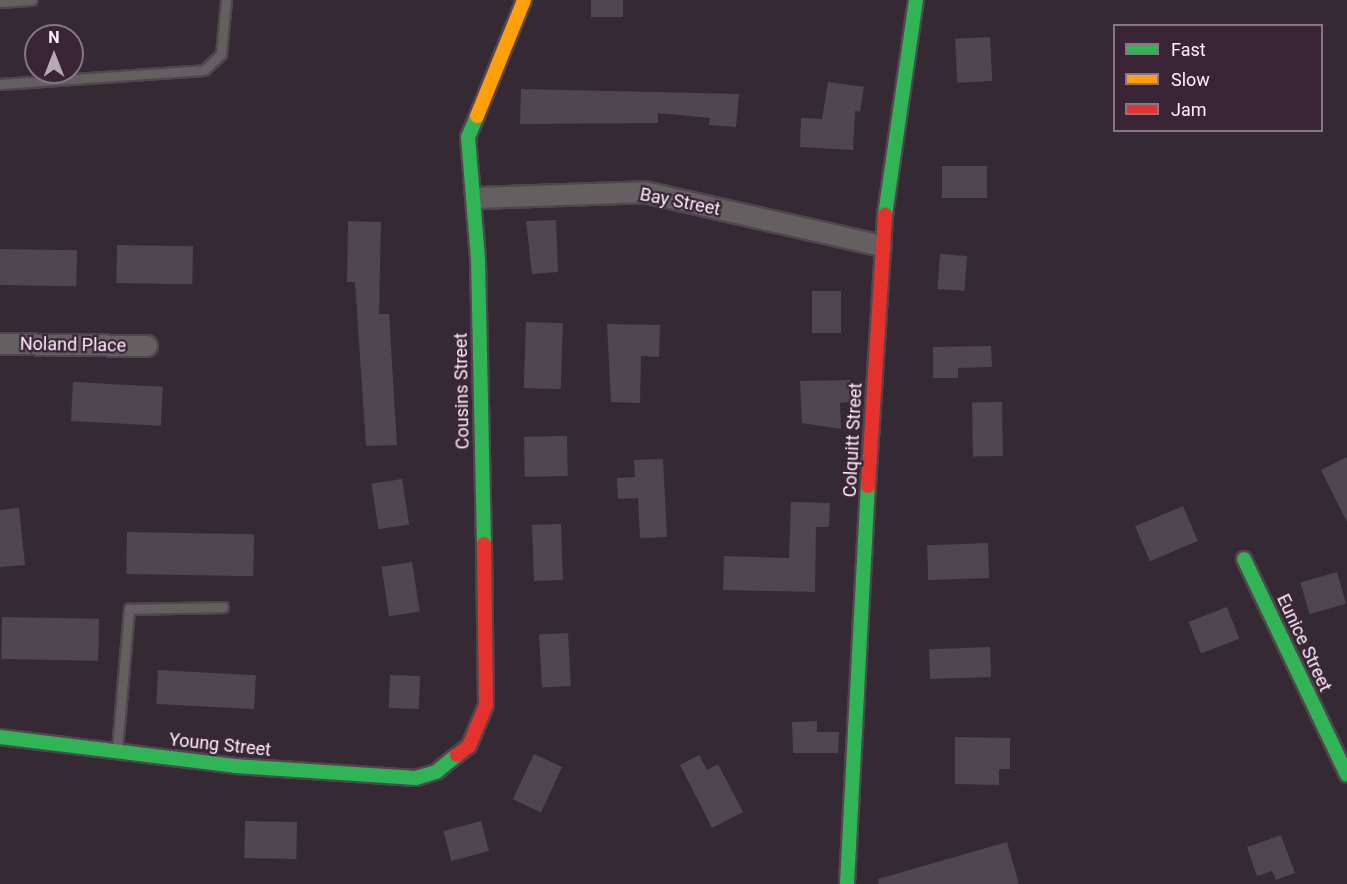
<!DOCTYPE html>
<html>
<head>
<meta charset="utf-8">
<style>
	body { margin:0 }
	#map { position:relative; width:1347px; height:884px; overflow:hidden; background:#352a33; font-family:Roboto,sans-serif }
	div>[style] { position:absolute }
	.building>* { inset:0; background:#4e4650; transform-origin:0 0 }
	.roads { filter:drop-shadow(2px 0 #50464e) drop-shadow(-2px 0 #50464e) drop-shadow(0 2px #50464e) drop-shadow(0 -2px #50464e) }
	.lane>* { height:9px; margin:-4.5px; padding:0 4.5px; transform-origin:4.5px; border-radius:4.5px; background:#645f61 }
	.street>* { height:20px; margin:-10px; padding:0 10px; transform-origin:10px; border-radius:10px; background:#645f61 }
	.fast>* { height:14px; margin:-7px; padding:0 7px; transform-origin:7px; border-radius:7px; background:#30b455 }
	.slow>* { height:14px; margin:-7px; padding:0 7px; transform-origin:7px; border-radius:7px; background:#ff9f0a }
	.jam>* { height:14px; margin:-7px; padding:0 7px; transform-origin:7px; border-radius:7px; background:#e5322d }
	span { translate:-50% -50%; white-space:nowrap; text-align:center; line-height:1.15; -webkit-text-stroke:4.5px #3a2536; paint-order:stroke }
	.street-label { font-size:18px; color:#fdeffa }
	.legend { position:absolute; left:1113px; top:24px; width:210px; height:108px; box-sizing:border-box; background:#3a2536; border:2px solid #887684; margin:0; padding:8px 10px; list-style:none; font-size:18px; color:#fdeffa }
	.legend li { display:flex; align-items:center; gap:12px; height:30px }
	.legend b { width:30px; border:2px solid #887684 }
	.north { position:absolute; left:24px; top:24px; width:60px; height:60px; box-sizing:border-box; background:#3a2536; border:2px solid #887684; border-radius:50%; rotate:0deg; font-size:16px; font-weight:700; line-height:24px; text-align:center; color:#fdeffa }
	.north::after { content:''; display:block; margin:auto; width:21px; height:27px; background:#b7aab4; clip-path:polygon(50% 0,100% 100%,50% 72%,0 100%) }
</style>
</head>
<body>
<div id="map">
	<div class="building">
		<i style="left:591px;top:0;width:32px;height:17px"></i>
		<i style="left:990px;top:37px;width:44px;height:35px;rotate:87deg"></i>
		<i style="clip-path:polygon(828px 82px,864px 87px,860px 112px,855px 111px,853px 150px,800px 147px,801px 118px,822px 119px)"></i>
		<i style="clip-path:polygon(521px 89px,739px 94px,736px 127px,709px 125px,710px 118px,658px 113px,658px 123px,520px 124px)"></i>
		<i style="left:942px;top:166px;width:45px;height:32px"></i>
		<i style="clip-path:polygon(556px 220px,558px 272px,532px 274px,526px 221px)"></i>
		<i style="clip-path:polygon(348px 221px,381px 222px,379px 314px,389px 314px,397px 445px,366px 446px,355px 282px,347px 282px)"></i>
		<i style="left:117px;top:245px;width:76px;height:38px;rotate:1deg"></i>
		<i style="left:0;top:249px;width:77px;height:36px;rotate:1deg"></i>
		<i style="left:940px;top:254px;width:27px;height:35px;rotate:4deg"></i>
		<i style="left:812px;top:291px;width:29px;height:42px"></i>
		<i style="left:526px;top:322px;width:37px;height:66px;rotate:2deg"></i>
		<i style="clip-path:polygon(607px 324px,660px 325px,659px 357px,641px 356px,640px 403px,611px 402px)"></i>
		<i style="clip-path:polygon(991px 346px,992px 367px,958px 368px,958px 378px,933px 378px,933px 347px)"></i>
		<i style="clip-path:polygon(850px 380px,851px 402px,840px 403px,841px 429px,802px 423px,800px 381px)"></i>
		<i style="left:73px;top:382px;width:90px;height:39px;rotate:3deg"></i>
		<i style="left:1002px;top:402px;width:54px;height:30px;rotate:89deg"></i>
		<i style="left:567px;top:436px;width:40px;height:43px;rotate:89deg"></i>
		<i style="clip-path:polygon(1347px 457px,1347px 522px,1321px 470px)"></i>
		<i style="clip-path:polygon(663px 459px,667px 537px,640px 538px,638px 498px,618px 499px,617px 478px,635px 477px,634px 460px)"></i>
		<i style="left:402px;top:479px;width:46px;height:31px;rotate:81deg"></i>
		<i style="clip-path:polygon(791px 502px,830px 503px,829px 527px,816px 527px,815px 592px,723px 590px,724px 556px,789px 558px)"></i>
		<i style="left:1183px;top:506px;width:38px;height:52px;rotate:67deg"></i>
		<i style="clip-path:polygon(19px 508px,25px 565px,0 567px,0 510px)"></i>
		<i style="left:561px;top:524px;width:56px;height:29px;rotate:88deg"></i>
		<i style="left:127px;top:532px;width:127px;height:42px;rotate:1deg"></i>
		<i style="left:988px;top:543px;width:35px;height:61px;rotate:88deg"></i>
		<i style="left:412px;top:562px;width:50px;height:31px;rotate:81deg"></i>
		<i style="left:1337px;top:572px;width:33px;height:38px;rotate:74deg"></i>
		<i style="left:1227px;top:607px;width:34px;height:41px;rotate:69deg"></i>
		<i style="left:2px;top:617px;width:97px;height:42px;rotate:1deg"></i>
		<i style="left:568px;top:633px;width:53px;height:29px;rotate:87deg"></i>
		<i style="left:990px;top:647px;width:30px;height:61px;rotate:88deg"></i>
		<i style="left:158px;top:670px;width:98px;height:34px;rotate:3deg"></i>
		<i style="left:390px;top:675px;width:30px;height:33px;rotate:2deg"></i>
		<i style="clip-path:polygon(817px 721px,817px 732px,839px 732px,838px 753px,793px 753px,792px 722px)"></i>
		<i style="clip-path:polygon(955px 737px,1010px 738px,1010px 769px,999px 769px,999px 785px,955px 784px)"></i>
		<i style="left:534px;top:754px;width:31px;height:50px;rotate:25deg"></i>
		<i style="clip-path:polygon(699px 755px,707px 770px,718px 764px,743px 812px,712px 828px,680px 765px)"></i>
		<i style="left:245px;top:821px;width:52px;height:37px;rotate:1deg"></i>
		<i style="left:481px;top:821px;width:31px;height:39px;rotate:75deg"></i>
		<i style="clip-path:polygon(1281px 835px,1295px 873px,1276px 880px,1272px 871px,1257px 876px,1247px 847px)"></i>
		<i style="clip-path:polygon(1007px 842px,1019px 884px,879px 884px,878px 879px)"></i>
	</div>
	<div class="roads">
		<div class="lane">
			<i style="left:0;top:2px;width:32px;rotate:-4deg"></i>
			<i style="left:0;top:84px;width:204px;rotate:-3.9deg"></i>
			<i style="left:204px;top:70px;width:23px;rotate:-43deg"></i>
			<i style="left:221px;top:54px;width:54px;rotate:-84.7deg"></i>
			<i style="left:117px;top:749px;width:141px;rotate:-85.1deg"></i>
			<i style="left:129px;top:609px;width:94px;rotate:-1.2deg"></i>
		</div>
		<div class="street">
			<i style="left:476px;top:198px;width:168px;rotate:-2deg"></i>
			<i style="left:644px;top:192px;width:243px;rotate:12.8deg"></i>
			<i style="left:0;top:344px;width:147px;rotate:0.8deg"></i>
		</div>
		<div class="fast">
			<i style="left:477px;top:116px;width:23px;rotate:113deg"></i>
			<i style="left:468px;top:137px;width:122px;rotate:85.3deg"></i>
			<i style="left:478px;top:259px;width:285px;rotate:88.8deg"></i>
			<i style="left:885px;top:215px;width:217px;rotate:-81.8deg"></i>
			<i style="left:1244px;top:559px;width:239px;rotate:64.5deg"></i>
			<i style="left:0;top:737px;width:237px;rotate:7deg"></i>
			<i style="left:235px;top:766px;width:181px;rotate:3.8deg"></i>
			<i style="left:416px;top:778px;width:21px;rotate:-17deg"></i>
			<i style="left:436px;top:772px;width:27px;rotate:-39deg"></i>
			<i style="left:847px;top:884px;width:399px;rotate:-87deg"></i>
		</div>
		<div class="slow">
			<i style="left:477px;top:116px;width:125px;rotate:-67.9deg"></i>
		</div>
		<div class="jam">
			<i style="left:868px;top:486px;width:272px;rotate:-86.4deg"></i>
			<i style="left:457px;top:755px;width:15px;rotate:-37deg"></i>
			<i style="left:469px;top:746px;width:44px;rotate:-67.5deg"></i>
			<i style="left:486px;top:705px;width:161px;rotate:-90.7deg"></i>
		</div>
	</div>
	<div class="street-label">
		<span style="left:680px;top:202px;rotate:11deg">Bay Street</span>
		<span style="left:73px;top:345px;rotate:1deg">Noland Place</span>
		<span style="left:462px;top:391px;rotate:-91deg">Cousins Street</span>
		<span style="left:853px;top:440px;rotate:-87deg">Colquitt Street</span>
		<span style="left:1304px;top:643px;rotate:65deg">Eunice Street</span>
		<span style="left:220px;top:745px;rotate:6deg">Young Street</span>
	</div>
	<ul class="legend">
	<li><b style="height:8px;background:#30b455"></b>Fast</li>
	<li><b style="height:8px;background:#ff9f0a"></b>Slow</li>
	<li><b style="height:8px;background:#e5322d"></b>Jam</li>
	</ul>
	<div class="north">N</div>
</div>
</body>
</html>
